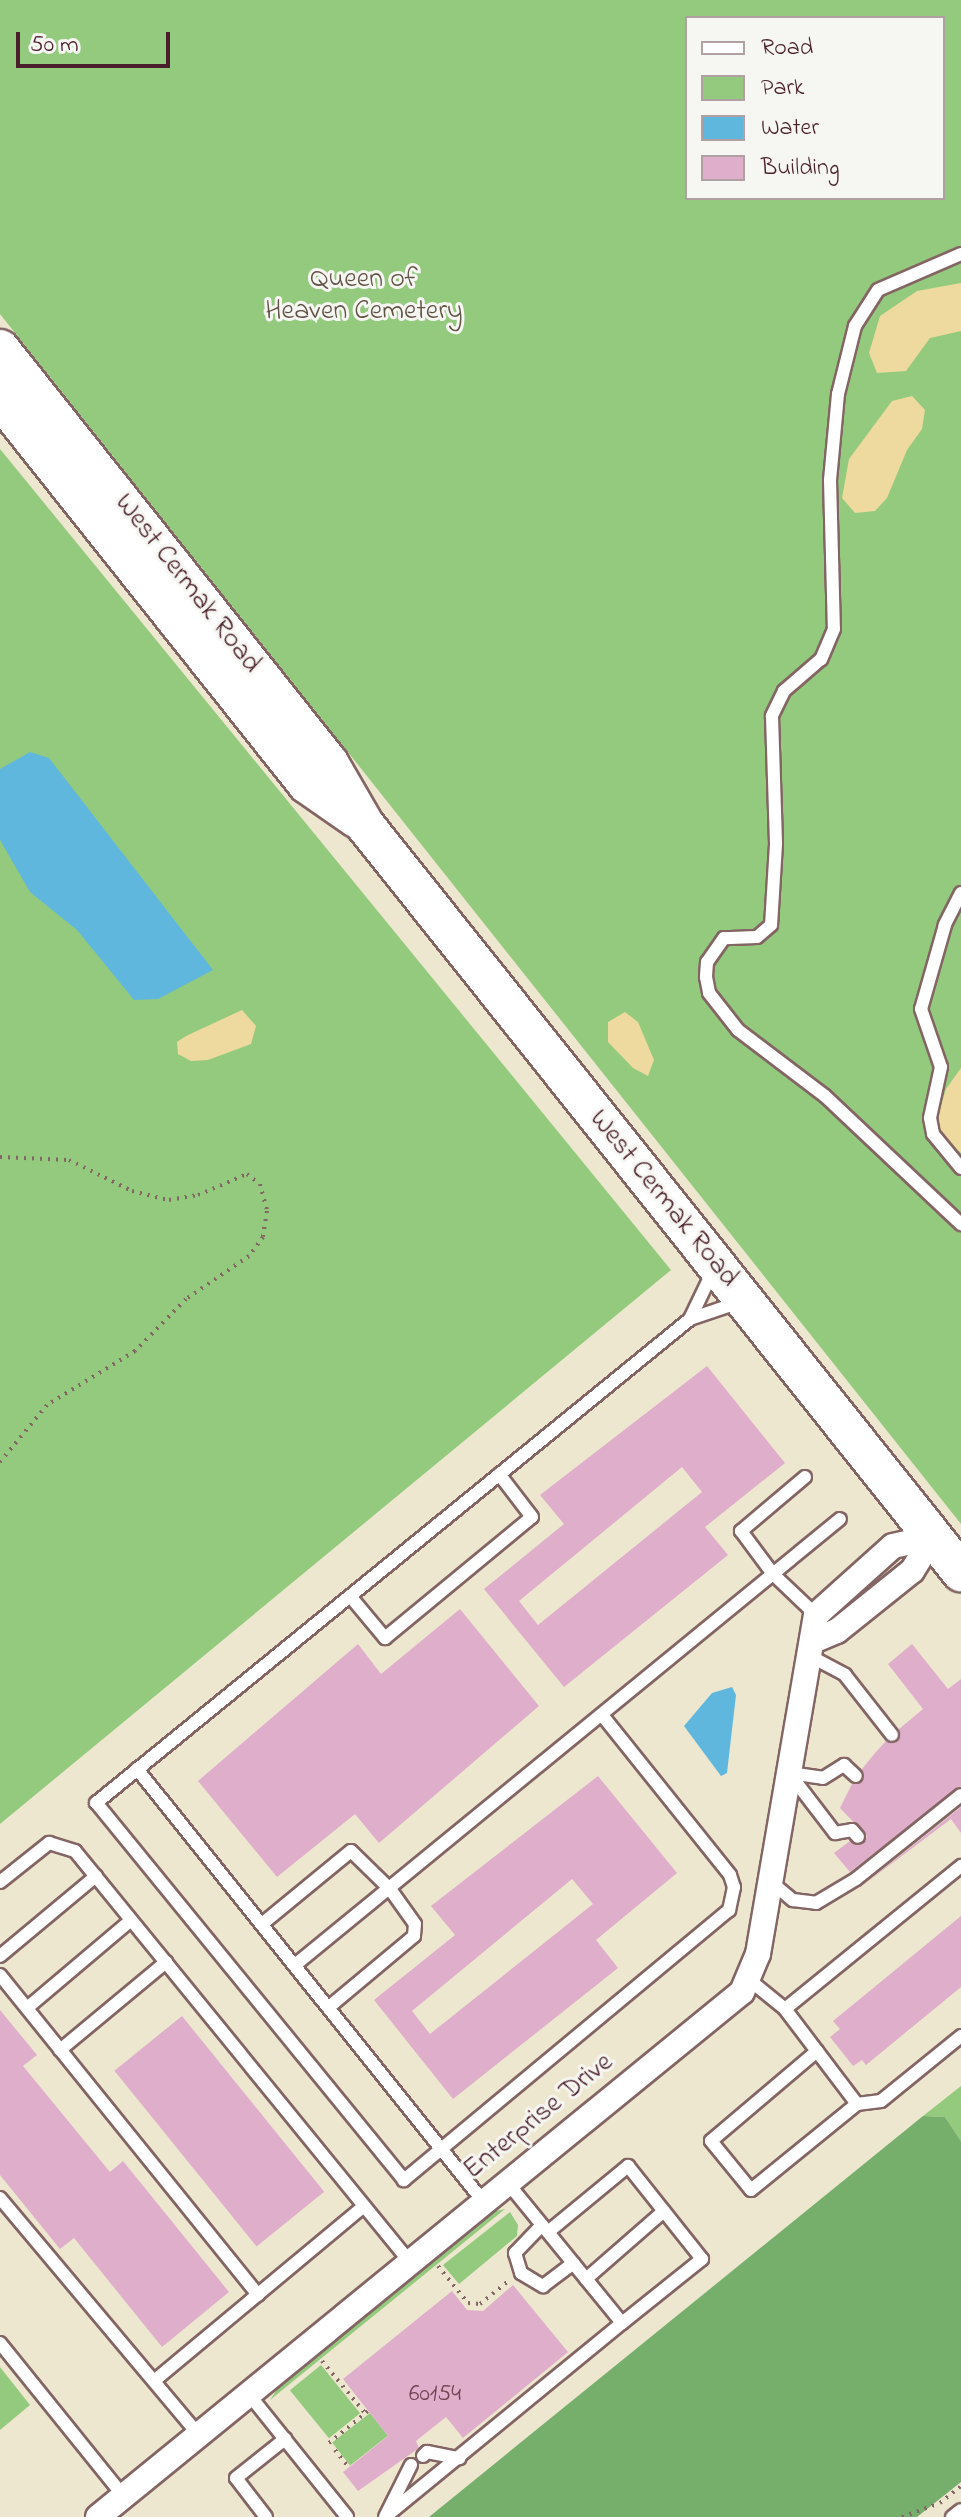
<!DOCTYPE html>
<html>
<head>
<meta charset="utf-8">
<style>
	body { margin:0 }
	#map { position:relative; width:961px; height:2517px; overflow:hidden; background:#eee7cf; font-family:"Indie Flower",sans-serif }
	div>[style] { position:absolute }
	.green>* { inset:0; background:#93ca7d; transform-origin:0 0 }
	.forest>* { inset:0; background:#76ae6c }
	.sand>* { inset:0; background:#eeda9e }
	.water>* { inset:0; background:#60b7dd }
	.building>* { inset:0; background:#dfaecb; transform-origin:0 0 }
	.path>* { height:4px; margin-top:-2px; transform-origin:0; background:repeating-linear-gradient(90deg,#836564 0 2px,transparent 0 8px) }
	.roads { filter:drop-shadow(2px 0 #836564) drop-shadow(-2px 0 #836564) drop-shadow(0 2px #836564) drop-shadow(0 -2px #836564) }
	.lane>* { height:12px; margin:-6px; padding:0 6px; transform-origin:6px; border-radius:6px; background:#fff }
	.street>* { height:24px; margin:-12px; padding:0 12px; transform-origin:12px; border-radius:12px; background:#fff }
	.primary>* { height:38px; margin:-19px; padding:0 19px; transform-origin:19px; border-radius:19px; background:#fff }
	span { translate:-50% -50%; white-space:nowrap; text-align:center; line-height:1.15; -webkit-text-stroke:6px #f6f6f2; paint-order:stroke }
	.number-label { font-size:24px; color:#6f4353 }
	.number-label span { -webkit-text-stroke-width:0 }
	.park-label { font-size:28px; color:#605244 }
	.street-label { font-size:28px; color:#4a1f2b }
	.legend { position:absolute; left:685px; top:16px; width:260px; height:184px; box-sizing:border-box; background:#f6f6f2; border:2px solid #b1a0a2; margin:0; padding:10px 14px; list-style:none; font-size:24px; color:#4a1f2b }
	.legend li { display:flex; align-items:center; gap:16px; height:40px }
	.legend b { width:40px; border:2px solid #b1a0a2 }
	.scale { position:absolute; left:16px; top:32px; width:154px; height:36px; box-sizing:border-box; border:4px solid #4a1f2b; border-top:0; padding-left:10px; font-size:24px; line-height:28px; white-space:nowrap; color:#4a1f2b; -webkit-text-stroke:6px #f6f6f2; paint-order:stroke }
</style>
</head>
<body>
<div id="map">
	<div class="green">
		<i style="clip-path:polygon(evenodd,0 0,961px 0,961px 1524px,0 314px,0 0,687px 18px,943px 18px,943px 198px,687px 198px,687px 18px)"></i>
		<i style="clip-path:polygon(0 449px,671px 1270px,0 1824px)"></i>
		<i style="clip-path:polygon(961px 2086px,961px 2141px,945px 2117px,923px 2116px)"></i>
		<i style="clip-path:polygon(505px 2209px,270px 2400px,280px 2385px,492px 2212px)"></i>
		<i style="clip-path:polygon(510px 2212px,518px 2225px,517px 2236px,459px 2284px,443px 2265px)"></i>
		<i style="left:321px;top:2365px;width:62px;height:40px;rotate:51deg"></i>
		<i style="clip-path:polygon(0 2367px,30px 2405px,0 2430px)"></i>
		<i style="left:370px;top:2413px;width:29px;height:48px;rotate:52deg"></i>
	</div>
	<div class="forest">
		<i style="clip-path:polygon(923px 2116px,945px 2117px,961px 2141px,961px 2482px,917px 2517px,429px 2517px)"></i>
	</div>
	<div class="sand">
		<i style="clip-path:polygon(961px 283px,961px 331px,930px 338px,906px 371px,877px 373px,869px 353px,880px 316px,917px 291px)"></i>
		<i style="clip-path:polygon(912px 396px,925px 410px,922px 429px,907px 450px,887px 498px,875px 511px,855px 513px,842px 498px,849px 459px,892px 401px)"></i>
		<i style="clip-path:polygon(242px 1010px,256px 1026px,251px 1044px,208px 1060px,191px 1061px,178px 1054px,177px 1042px,186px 1036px)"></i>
		<i style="clip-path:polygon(625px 1012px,638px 1022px,654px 1060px,648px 1076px,633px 1068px,608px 1042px,608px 1022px)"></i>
		<i style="clip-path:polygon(961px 1068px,961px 1153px,942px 1136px,937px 1119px,946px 1089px)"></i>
	</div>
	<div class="water">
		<i style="clip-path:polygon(30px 752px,49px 758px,213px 970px,158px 999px,134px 1000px,77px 930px,30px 892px,0 840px,0 769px)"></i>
		<i style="clip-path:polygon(732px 1687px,736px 1695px,727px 1773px,721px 1776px,684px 1726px,712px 1693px)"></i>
	</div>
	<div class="building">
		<i style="clip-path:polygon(evenodd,707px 1366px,785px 1463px,705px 1527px,728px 1555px,564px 1687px,484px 1589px,564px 1524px,540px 1495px,707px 1366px,682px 1467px,702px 1492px,538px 1625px,519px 1601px,682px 1467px)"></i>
		<i style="clip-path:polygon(460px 1609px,539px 1706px,379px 1843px,355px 1814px,277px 1877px,198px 1781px,358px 1644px,381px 1674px)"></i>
		<i style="clip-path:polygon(912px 1644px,948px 1689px,961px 1679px,961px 1786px,850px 1872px,834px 1853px,850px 1841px,863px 1844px,867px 1836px,840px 1808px,852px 1784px,863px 1781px,862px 1769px,875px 1753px,886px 1741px,898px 1742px,899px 1729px,923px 1709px,888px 1664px)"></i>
		<i style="clip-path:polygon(evenodd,598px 1776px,677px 1873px,596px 1940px,618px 1968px,453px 2099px,374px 2000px,455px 1935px,431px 1906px,598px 1776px,572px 1879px,593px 1904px,430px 2034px,412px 2011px,572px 1879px)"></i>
		<i style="clip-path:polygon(961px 1807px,961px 1833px,951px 1819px,862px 1886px)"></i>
		<i style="clip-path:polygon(961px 1916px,961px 1987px,866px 2065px,862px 2060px,853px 2066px,830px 2037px,840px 2029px,833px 2021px)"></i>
		<i style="clip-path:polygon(0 2010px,37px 2055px,23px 2066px,110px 2172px,123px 2161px,229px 2292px,162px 2347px,74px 2238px,60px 2249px,0 2175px)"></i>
		<i style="left:182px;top:2016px;width:226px;height:87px;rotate:51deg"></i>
		<i style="clip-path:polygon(513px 2285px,568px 2352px,463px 2438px,446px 2417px,416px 2441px,419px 2448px,358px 2491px,343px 2472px,388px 2436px,343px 2379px,452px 2291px,467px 2310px,483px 2311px)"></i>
	</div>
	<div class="path">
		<i style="left:0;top:1157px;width:69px;rotate:2.5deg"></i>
		<i style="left:69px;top:1160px;width:70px;rotate:26.2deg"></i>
		<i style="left:132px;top:1191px;width:38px;rotate:14deg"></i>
		<i style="left:169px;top:1200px;width:29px;rotate:-10deg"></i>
		<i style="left:198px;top:1195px;width:53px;rotate:-23.2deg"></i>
		<i style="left:247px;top:1174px;width:16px;rotate:38deg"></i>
		<i style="left:260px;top:1184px;width:28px;rotate:75deg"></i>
		<i style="left:267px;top:1211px;width:26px;rotate:99deg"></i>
		<i style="left:263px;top:1237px;width:24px;rotate:126deg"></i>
		<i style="left:249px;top:1256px;width:76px;rotate:145.7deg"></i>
		<i style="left:186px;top:1299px;width:73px;rotate:134.4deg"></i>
		<i style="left:135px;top:1351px;width:103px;rotate:148.5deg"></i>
		<i style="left:47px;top:1405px;width:74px;rotate:129.5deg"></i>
		<i style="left:438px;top:2266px;width:48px;rotate:51deg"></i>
		<i style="left:468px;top:2303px;width:12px;rotate:5deg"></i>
		<i style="left:480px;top:2304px;width:38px;rotate:-39deg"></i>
		<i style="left:322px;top:2361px;width:67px;rotate:50.4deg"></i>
		<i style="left:329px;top:2443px;width:50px;rotate:-39.4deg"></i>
		<i style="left:335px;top:2450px;width:23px;rotate:52deg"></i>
		<i style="left:902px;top:2517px;width:40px;rotate:-20.2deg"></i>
		<i style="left:940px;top:2503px;width:27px;rotate:-39deg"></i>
	</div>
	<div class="roads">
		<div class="lane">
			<i style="left:961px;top:254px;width:90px;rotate:156.6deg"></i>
			<i style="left:878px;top:290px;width:43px;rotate:122.6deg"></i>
			<i style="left:855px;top:326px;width:70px;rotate:104deg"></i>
			<i style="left:838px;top:394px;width:86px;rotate:95.3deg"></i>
			<i style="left:830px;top:480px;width:149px;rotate:88.5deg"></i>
			<i style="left:834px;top:629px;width:33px;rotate:113deg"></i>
			<i style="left:821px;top:659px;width:49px;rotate:139.1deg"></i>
			<i style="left:784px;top:691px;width:28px;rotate:116deg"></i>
			<i style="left:772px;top:716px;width:128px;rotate:88.2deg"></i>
			<i style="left:776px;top:844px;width:81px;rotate:93.5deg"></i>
			<i style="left:771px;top:925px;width:18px;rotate:139deg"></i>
			<i style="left:757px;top:937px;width:33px;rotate:178deg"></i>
			<i style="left:724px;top:938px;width:29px;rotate:125deg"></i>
			<i style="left:707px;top:962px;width:15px;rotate:94deg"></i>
			<i style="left:706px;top:977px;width:16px;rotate:79deg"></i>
			<i style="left:709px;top:993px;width:47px;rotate:51.9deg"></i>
			<i style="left:738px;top:1030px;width:109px;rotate:37.2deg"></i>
			<i style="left:825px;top:1096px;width:187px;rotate:43.3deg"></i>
			<i style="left:961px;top:893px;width:36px;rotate:117deg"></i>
			<i style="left:945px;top:925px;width:87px;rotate:105.9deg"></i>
			<i style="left:921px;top:1009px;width:61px;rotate:71deg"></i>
			<i style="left:941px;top:1067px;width:52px;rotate:102.2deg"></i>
			<i style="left:930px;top:1118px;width:16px;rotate:79deg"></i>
			<i style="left:933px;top:1134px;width:44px;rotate:50.5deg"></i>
			<i style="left:690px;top:1319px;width:53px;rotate:-18.8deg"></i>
			<i style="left:805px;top:1477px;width:84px;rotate:139.8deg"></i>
			<i style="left:741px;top:1531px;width:54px;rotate:53.3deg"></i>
			<i style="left:773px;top:1574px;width:59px;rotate:43.6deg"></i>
			<i style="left:350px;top:1596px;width:55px;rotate:50.2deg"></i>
			<i style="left:385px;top:1638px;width:190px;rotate:-39.5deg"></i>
			<i style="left:532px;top:1517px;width:54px;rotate:-127.5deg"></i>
			<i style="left:810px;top:1656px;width:40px;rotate:28deg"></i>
			<i style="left:845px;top:1675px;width:76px;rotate:51.9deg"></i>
			<i style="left:602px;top:1715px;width:205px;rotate:51.3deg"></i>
			<i style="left:730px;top:1875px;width:13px;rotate:72deg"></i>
			<i style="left:734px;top:1887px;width:24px;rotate:102deg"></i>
			<i style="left:729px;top:1910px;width:423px;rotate:140.3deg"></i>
			<i style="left:404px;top:2180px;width:487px;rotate:-129.2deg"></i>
			<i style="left:96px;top:1803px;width:766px;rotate:-39.17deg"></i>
			<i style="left:690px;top:1319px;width:55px;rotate:-64.4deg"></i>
			<i style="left:137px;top:1769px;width:553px;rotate:51.31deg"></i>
			<i style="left:789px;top:1773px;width:76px;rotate:52.5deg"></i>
			<i style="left:835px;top:1833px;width:17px;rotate:-10deg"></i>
			<i style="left:852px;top:1830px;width:9px;rotate:49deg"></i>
			<i style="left:789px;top:1773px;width:34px;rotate:8deg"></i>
			<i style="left:823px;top:1778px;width:25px;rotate:-32deg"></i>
			<i style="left:844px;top:1765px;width:16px;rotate:43deg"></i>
			<i style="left:770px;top:1881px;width:30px;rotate:40deg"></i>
			<i style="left:793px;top:1900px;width:23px;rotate:7deg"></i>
			<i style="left:816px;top:1903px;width:47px;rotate:-31deg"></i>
			<i style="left:856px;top:1879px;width:134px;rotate:-38.7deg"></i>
			<i style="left:0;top:1882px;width:63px;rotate:-38.5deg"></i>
			<i style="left:49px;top:1843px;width:27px;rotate:17deg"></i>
			<i style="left:75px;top:1851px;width:529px;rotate:50.83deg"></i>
			<i style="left:262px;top:1924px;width:115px;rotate:-39.4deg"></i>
			<i style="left:351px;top:1851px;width:54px;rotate:44.3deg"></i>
			<i style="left:390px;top:1889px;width:43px;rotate:54.5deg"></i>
			<i style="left:415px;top:1924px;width:12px;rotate:95deg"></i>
			<i style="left:414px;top:1936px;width:111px;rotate:140.1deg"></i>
			<i style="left:0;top:1956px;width:125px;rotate:-39.8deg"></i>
			<i style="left:295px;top:1965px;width:704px;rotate:-39.3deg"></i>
			<i style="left:0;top:1975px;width:411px;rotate:51.1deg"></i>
			<i style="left:747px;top:1978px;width:49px;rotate:39.2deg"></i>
			<i style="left:785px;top:2009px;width:119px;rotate:52.8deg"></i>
			<i style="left:27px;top:2008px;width:136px;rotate:-40.2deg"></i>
			<i style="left:785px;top:2009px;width:227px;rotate:-39.1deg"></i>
			<i style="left:60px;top:2050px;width:138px;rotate:-39.7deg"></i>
			<i style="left:817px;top:2051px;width:139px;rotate:139.7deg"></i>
			<i style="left:711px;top:2141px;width:63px;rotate:50.8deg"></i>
			<i style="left:751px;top:2190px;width:136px;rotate:-39.1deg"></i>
			<i style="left:857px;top:2104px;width:24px;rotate:-7deg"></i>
			<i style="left:881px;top:2101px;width:103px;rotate:-39.1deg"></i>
			<i style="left:0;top:2198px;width:307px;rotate:50deg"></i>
			<i style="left:542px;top:2225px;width:39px;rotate:134deg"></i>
			<i style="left:515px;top:2253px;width:21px;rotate:73deg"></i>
			<i style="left:521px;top:2273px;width:26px;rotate:31deg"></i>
			<i style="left:543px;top:2286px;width:38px;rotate:-37deg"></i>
			<i style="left:548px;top:2232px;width:104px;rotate:-39.5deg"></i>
			<i style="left:628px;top:2166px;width:119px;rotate:51.5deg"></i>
			<i style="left:702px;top:2259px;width:102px;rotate:141.3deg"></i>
			<i style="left:586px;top:2279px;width:103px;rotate:-41.1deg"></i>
			<i style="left:0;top:2343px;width:194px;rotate:51.1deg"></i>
			<i style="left:154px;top:2381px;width:273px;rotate:-39.8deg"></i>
			<i style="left:247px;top:2392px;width:160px;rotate:51.3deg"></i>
			<i style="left:423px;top:2456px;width:6px;rotate:-45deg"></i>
			<i style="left:427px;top:2452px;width:33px;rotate:11deg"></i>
			<i style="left:386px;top:2515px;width:56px;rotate:-63.4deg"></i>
			<i style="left:266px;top:2517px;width:49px;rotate:-127.6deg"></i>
			<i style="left:236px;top:2478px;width:63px;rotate:-38.5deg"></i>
			<i style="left:385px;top:2517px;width:306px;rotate:-39.3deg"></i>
			<i style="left:622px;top:2323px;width:182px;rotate:-129.2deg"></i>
			<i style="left:952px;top:2517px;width:11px;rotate:-38deg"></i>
		</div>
		<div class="street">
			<i style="left:813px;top:1641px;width:26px;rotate:-23deg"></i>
			<i style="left:837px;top:1631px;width:96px;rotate:-38.7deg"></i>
			<i style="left:912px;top:1571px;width:40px;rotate:-58deg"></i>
			<i style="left:98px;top:2517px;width:831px;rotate:-39.19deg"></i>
			<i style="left:742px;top:1992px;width:41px;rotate:-67.2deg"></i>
			<i style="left:758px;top:1954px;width:344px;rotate:-80.3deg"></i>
			<i style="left:816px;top:1615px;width:103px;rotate:-41.9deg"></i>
			<i style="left:893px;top:1546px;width:41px;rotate:-12.7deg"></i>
		</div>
		<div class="primary">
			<i style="left:0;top:349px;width:529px;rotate:51.53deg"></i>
			<i style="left:329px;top:763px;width:72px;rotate:59.9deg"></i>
			<i style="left:365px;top:825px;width:956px;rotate:51.42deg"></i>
			<i style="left:0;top:398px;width:493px;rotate:51.5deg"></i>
			<i style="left:307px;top:784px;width:60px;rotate:34.8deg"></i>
		</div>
	</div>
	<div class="number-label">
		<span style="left:435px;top:2395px">60154</span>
	</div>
	<div class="park-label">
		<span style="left:364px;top:296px">Queen of<br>Heaven Cemetery</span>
	</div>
	<div class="street-label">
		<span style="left:187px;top:584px;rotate:52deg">West Cermak Road</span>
		<span style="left:663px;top:1199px;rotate:51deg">West Cermak Road</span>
		<span style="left:539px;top:2117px;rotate:-39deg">Enterprise Drive</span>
	</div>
	<ul class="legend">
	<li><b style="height:10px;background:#fff"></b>Road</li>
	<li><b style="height:22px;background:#93ca7d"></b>Park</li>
	<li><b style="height:22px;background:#60b7dd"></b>Water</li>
	<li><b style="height:22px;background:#dfaecb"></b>Building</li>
	</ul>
	<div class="scale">50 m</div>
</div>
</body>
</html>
